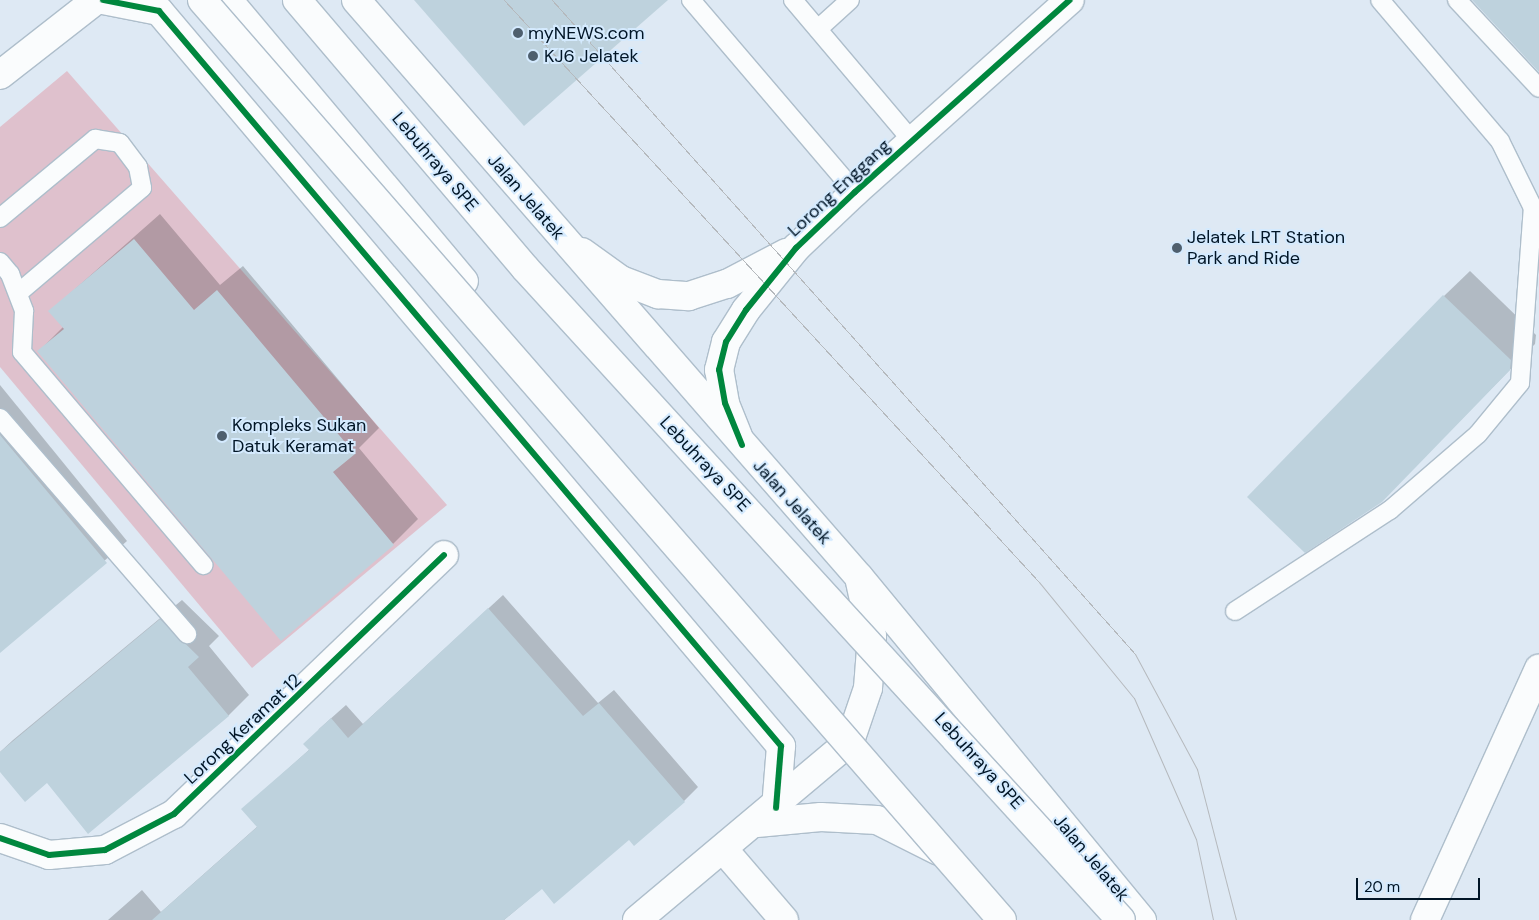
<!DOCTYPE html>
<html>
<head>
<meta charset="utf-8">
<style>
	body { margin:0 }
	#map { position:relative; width:1539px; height:920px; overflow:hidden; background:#dee9f4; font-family:"DM Sans",sans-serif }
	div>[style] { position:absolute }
	.green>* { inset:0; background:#dfc1cd }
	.shadow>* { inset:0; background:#0003 }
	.building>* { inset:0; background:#bed2dd }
	.roads { filter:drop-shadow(1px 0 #aebecb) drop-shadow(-1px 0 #aebecb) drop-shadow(0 1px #aebecb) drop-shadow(0 -1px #aebecb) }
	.lane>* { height:18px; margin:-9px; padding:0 9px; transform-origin:9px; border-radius:9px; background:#fafcfd }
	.street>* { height:28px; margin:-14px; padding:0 14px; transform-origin:14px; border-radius:14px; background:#fafcfd }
	.secondary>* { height:28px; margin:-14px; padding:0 14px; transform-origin:14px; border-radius:14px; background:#fafcfd }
	.primary>* { height:28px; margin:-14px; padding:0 14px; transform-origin:14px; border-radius:14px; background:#fafcfd }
	.highway>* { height:28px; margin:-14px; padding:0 14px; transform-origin:14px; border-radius:14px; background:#fafcfd }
	.tram>* { height:1px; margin:-0.5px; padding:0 0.5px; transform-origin:0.5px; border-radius:0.5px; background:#b5b9bd }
	.bridges { filter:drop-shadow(1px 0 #aebecb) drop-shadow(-1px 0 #aebecb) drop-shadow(0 1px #aebecb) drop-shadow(0 -1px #aebecb) }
	.highway-bridge>* { height:28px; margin:-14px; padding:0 14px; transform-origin:14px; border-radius:14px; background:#fafcfd }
	.cycleway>* { height:6px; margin:-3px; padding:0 3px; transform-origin:3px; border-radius:3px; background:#00873e }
	.dots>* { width:14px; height:14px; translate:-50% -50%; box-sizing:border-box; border:2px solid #d4eafe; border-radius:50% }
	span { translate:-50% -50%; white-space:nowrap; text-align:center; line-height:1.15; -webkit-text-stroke:4px #d4eafe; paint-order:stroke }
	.poi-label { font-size:18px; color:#011526 }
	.left { translate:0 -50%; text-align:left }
	.street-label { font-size:18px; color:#011526 }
	.scale { position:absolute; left:1356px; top:878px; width:124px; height:22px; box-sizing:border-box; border:2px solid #011526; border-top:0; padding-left:6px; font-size:15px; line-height:18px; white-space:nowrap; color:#011526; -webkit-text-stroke:4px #d4eafe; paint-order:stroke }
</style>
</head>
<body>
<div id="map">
	<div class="green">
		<i style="clip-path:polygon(67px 71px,447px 505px,252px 668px,0 367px,0 127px)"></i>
	</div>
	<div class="shadow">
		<i style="clip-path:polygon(160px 214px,220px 285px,243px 266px,379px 428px,359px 448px,418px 519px,393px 544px,39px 351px,63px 327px,50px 311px)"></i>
		<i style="clip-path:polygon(1470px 271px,1536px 335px,1535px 344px,1407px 475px,1444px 296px)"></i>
		<i style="clip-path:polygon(0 385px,127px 541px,0 652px)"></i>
		<i style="clip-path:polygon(503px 595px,598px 703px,614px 690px,698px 787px,684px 801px,542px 888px,504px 920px,108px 920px,142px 890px,161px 912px,258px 826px,243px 809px,310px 749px,319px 729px,346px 705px,363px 724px)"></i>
		<i style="clip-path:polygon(182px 600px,219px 636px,209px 646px,249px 695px,228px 716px,47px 782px,0 770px,0 752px,13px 740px)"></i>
	</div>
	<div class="building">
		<i style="clip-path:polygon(414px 0,668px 0,524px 126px)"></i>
		<i style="clip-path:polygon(1472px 0,1539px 0,1539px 72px)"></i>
		<i style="clip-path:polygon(134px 239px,194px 310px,217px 290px,355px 454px,333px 472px,394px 545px,281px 641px,37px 351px,64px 329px,48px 311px)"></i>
		<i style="clip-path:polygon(1443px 295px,1511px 360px,1510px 370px,1382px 502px,1305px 553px,1247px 497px)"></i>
		<i style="clip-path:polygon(0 435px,107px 563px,0 653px)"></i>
		<i style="clip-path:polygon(488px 608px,583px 716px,599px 703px,685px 802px,634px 846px,629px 840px,554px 904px,542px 889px,504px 920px,152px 920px,257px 827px,241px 809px,309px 750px,303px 744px,331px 718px,348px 738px)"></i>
		<i style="clip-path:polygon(160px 619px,199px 657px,188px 667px,229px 716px,88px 834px,47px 783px,25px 802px,0 772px,0 752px)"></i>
	</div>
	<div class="roads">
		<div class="lane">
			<i style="left:691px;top:0;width:253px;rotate:49.5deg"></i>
			<i style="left:793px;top:0;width:185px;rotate:49.8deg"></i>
			<i style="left:1457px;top:0;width:120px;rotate:47deg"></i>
			<i style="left:818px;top:29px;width:43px;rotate:-42.2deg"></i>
			<i style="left:0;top:218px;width:124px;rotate:-39.7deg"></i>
			<i style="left:95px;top:139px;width:25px;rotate:9deg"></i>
			<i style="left:120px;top:143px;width:30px;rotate:53deg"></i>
			<i style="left:138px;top:167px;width:21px;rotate:79deg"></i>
			<i style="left:142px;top:188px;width:162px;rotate:139.7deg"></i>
			<i style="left:0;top:262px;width:16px;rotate:50deg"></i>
			<i style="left:10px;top:274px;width:40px;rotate:69deg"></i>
			<i style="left:24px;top:311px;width:41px;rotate:92.8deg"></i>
			<i style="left:22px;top:352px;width:280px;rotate:49.6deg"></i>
			<i style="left:0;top:418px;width:286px;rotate:49.1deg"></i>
			<i style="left:1235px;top:611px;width:185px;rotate:-33.1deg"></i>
			<i style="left:1390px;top:510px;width:116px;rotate:-40.8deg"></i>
			<i style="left:1478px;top:434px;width:66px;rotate:-50.5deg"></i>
			<i style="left:1520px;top:383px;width:175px;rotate:-85.8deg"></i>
			<i style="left:1533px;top:208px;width:75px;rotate:-116.2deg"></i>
			<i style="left:1500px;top:141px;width:185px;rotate:-130.4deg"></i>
		</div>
		<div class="street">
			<i style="left:582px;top:252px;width:48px;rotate:35.7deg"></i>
			<i style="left:621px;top:280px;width:40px;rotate:21deg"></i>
			<i style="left:658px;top:294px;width:31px;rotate:4deg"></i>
			<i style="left:689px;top:296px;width:40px;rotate:-18deg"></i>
			<i style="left:727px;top:284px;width:67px;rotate:-27.7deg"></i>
			<i style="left:738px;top:436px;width:35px;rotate:-112deg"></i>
			<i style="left:725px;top:403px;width:34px;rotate:-100deg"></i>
			<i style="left:719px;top:370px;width:29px;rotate:-76deg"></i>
			<i style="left:726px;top:342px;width:38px;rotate:-58deg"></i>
			<i style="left:746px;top:310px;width:80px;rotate:-51.1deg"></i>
			<i style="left:796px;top:248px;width:81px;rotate:-43.5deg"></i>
			<i style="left:855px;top:192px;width:288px;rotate:-41.8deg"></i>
			<i style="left:0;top:838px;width:52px;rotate:19.1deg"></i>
			<i style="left:49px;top:855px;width:56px;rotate:-5.1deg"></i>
			<i style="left:105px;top:850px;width:78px;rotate:-27.6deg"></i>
			<i style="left:174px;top:814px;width:374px;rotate:-43.8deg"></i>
			<i style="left:724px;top:850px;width:92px;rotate:49.4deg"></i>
		</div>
		<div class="secondary">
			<i style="left:103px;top:0;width:57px;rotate:11.1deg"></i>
			<i style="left:159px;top:11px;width:963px;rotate:49.76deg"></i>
			<i style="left:781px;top:746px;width:62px;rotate:94.6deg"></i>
			<i style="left:0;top:75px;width:122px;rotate:-38deg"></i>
			<i style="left:637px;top:920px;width:278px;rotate:-40deg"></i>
		</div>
		<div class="primary">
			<i style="left:228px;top:0;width:367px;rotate:50deg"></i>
			<i style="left:356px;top:0;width:765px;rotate:48.92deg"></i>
			<i style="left:859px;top:577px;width:445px;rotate:50.5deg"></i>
			<i style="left:850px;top:741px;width:56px;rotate:-71.2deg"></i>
			<i style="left:868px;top:688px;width:52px;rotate:-85.6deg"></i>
			<i style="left:872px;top:636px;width:55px;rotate:-102.5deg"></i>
			<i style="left:757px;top:823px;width:64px;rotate:-5.4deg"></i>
			<i style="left:821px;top:817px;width:56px;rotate:3.1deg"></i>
			<i style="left:877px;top:820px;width:69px;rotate:26.6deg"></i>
		</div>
		<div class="highway">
			<i style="left:1425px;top:920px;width:276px;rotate:-65.6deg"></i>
		</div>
	</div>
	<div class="tram">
		<i style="left:504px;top:0;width:791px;rotate:47.41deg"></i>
		<i style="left:1039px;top:582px;width:150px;rotate:50.7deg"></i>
		<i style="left:1134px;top:698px;width:154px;rotate:66.3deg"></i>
		<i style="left:1196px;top:839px;width:83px;rotate:78.1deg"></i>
		<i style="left:552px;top:0;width:876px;rotate:48.28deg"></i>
		<i style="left:1135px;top:654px;width:131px;rotate:61.7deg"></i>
		<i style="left:1197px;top:769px;width:156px;rotate:75.5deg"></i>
	</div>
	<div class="bridges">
		<div class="highway-bridge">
			<i style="left:202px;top:0;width:1219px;rotate:48.99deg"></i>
			<i style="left:297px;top:0;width:352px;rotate:49.6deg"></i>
			<i style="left:525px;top:268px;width:883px;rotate:47.57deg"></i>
		</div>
	</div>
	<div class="cycleway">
		<i style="left:103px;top:0;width:57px;rotate:11.1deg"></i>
		<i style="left:159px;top:11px;width:963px;rotate:49.76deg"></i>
		<i style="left:781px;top:746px;width:62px;rotate:94.6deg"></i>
		<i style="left:742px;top:445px;width:45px;rotate:-112deg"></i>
		<i style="left:725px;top:403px;width:34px;rotate:-100deg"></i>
		<i style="left:719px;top:370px;width:29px;rotate:-76deg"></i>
		<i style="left:726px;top:342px;width:38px;rotate:-58deg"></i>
		<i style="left:746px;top:310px;width:80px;rotate:-51.1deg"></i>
		<i style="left:796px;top:248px;width:81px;rotate:-43.5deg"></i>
		<i style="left:855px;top:192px;width:288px;rotate:-41.8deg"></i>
		<i style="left:0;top:838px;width:52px;rotate:19.1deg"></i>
		<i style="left:49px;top:855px;width:56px;rotate:-5.1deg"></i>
		<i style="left:105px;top:850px;width:78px;rotate:-27.6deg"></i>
		<i style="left:174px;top:814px;width:374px;rotate:-43.8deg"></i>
	</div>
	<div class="dots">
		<i style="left:518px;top:33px;background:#4e5f6e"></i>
		<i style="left:533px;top:56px;background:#4e5f6e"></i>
		<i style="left:1177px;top:248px;background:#4e5f6e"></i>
		<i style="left:222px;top:436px;background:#4e5f6e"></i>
	</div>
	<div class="poi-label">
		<span class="left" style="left:528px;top:33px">myNEWS.com</span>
		<span class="left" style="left:544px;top:56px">KJ6 Jelatek</span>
		<span class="left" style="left:1187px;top:248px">Jelatek LRT Station<br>Park and Ride</span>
		<span class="left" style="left:232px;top:436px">Kompleks Sukan<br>Datuk Keramat</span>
	</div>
	<div class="street-label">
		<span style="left:435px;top:162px;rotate:50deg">Lebuhraya SPE</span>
		<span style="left:839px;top:188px;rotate:-43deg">Lorong Enggang</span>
		<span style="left:526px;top:197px;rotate:49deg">Jalan Jelatek</span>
		<span style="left:705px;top:464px;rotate:47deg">Lebuhraya SPE</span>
		<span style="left:792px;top:502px;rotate:48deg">Jalan Jelatek</span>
		<span style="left:243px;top:729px;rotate:-43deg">Lorong Keramat 12</span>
		<span style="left:979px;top:761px;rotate:48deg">Lebuhraya SPE</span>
		<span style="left:1091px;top:858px;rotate:50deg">Jalan Jelatek</span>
	</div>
	<div class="scale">20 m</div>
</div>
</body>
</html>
